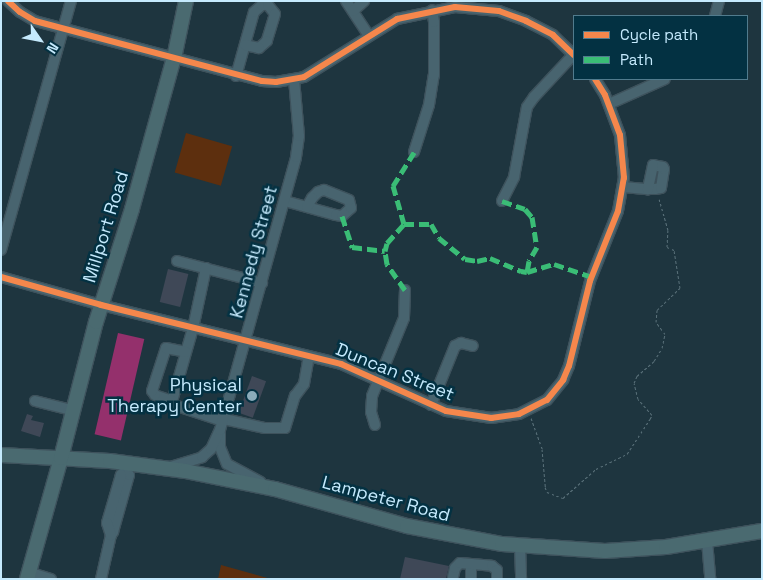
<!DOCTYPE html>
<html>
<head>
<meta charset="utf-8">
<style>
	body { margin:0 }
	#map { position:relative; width:763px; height:580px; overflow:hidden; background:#1e353f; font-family:"Space Grotesk",sans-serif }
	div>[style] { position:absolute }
	.green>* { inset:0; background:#5d2f0e; transform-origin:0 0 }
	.water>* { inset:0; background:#94306c; transform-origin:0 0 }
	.building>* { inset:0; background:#3f4857; transform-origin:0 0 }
	.path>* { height:1px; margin-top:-0.5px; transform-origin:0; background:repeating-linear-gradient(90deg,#5a717a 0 2.5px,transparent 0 5px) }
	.roads { filter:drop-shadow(1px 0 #3e525c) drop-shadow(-1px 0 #3e525c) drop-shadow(0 1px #3e525c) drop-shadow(0 -1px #3e525c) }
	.minor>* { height:10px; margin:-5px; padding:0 5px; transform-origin:5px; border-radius:5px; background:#48646f }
	.major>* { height:14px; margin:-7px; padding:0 7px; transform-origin:7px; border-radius:7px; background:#4a6a70 }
	.quiet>* { height:5px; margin-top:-2.5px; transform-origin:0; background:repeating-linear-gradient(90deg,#3abd76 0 10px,transparent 0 15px) }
	.cycleway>* { height:6px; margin:-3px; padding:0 3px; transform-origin:3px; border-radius:3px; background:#f5874c }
	.dots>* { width:14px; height:14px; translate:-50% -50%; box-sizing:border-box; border:2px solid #033142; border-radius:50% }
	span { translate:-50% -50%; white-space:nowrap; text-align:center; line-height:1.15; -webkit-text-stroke:5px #033142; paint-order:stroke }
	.street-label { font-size:18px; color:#c5eafd }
	.poi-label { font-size:18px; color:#c5eafd }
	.right { translate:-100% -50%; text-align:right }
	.frame { position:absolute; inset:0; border:2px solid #c5eafd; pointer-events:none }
	.legend { position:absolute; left:573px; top:15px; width:175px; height:65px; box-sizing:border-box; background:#033142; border:1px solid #517b8d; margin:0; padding:6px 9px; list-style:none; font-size:15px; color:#c5eafd }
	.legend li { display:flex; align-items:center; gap:10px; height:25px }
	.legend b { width:25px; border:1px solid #517b8d }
	.north { position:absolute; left:15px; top:15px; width:50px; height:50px; -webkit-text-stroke:4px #033142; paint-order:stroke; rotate:123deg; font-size:14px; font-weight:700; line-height:20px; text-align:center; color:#c5eafd }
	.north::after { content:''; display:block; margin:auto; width:18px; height:22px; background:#c5eafd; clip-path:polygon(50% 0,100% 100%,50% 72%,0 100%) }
</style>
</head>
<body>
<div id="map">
	<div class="green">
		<i style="left:186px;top:133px;width:48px;height:41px;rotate:16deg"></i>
		<i style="clip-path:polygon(221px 565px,271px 579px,218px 579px)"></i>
	</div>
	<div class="water">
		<i style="left:118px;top:333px;width:27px;height:104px;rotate:13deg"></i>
	</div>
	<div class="building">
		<i style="left:168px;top:269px;width:21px;height:34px;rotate:14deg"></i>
		<i style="left:252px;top:376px;width:15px;height:39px;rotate:20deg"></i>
		<i style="clip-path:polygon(27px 414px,33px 416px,31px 420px,44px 423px,40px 437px,21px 431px)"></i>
		<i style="clip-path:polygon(405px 557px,449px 566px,446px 579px,400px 579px)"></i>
	</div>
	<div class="path">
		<i style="left:531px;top:418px;width:33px;rotate:70deg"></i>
		<i style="left:542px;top:449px;width:38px;rotate:85deg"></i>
		<i style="left:545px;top:487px;width:5px;rotate:68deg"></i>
		<i style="left:547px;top:492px;width:17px;rotate:21deg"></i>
		<i style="left:563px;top:498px;width:44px;rotate:-41.3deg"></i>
		<i style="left:596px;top:469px;width:34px;rotate:-26deg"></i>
		<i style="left:627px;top:454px;width:42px;rotate:-56.7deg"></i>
		<i style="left:650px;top:419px;width:4px;rotate:-63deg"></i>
		<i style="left:652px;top:415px;width:21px;rotate:-131deg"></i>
		<i style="left:638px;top:399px;width:16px;rotate:-104deg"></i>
		<i style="left:634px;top:383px;width:8px;rotate:-67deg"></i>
		<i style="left:637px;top:376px;width:23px;rotate:-41deg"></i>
		<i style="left:654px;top:361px;width:15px;rotate:-58deg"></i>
		<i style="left:662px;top:348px;width:14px;rotate:-78deg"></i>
		<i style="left:665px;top:334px;width:15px;rotate:-127deg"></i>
		<i style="left:656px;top:322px;width:12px;rotate:-85deg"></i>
		<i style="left:657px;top:310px;width:32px;rotate:-44deg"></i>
		<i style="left:680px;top:288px;width:38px;rotate:-99deg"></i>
		<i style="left:674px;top:250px;width:8px;rotate:-157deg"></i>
		<i style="left:667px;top:247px;width:17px;rotate:-87deg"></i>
		<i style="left:668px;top:230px;width:32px;rotate:-106deg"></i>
	</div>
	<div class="roads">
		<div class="minor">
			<i style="left:8px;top:1px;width:16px;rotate:43deg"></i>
			<i style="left:20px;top:12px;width:17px;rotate:31deg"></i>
			<i style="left:35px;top:21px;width:235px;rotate:14.8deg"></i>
			<i style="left:262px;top:81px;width:14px;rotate:4deg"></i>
			<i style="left:276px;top:82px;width:28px;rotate:-10deg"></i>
			<i style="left:304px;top:77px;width:110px;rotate:-31.9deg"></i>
			<i style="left:397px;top:19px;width:59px;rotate:-11.7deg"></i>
			<i style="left:455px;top:7px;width:44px;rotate:5.2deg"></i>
			<i style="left:499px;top:11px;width:29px;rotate:20deg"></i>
			<i style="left:526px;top:21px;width:30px;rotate:27deg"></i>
			<i style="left:553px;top:35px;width:29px;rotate:44deg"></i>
			<i style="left:346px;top:1px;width:42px;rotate:56.7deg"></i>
			<i style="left:353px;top:11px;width:15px;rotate:-42deg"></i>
			<i style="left:715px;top:16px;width:16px;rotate:-75deg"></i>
			<i style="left:236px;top:76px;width:66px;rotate:-74.3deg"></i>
			<i style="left:254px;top:12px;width:11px;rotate:-41deg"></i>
			<i style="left:262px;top:5px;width:6px"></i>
			<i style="left:268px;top:5px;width:11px;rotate:52deg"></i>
			<i style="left:275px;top:14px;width:28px;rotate:107deg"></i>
			<i style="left:267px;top:41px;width:11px;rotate:139deg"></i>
			<i style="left:259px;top:48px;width:14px;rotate:-168deg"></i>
			<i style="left:609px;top:104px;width:61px;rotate:-24.1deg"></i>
			<i style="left:414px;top:152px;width:49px;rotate:-72.3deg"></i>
			<i style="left:429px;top:105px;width:30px;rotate:-81deg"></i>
			<i style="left:434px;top:75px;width:53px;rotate:-90deg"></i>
			<i style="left:434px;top:22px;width:12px;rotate:-99deg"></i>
			<i style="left:623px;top:187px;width:25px;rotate:5deg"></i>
			<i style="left:648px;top:189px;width:7px"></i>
			<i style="left:655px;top:189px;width:6px;rotate:-9deg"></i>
			<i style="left:661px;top:188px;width:19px;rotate:-81deg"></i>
			<i style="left:664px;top:169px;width:2px;rotate:-117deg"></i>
			<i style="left:663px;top:167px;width:10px;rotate:-169deg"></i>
			<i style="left:653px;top:165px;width:25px;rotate:102deg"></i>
			<i style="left:285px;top:201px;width:53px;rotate:15.4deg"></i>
			<i style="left:336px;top:215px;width:6px;rotate:9deg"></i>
			<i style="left:342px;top:216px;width:12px;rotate:-42deg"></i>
			<i style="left:351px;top:208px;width:8px;rotate:-104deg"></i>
			<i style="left:349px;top:200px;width:27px;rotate:-158deg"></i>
			<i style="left:324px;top:190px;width:6px;rotate:162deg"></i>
			<i style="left:318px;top:192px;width:8px;rotate:135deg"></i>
			<i style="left:312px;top:198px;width:10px;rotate:119deg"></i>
			<i style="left:502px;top:201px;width:27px;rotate:-63deg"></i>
			<i style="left:514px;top:177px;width:71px;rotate:-79.5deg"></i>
			<i style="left:527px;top:107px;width:12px;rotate:-55deg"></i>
			<i style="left:534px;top:97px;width:59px;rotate:-47.1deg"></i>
			<i style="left:1px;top:250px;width:259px;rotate:-74.3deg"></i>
			<i style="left:177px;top:261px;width:88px;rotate:14.5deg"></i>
			<i style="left:206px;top:268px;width:61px;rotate:102.2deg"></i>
			<i style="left:193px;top:328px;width:76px;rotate:106deg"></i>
			<i style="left:172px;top:401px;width:4px;rotate:63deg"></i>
			<i style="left:174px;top:405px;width:52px;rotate:18.1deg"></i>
			<i style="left:1px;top:277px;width:104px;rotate:15.6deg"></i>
			<i style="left:101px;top:305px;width:247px;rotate:13.8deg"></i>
			<i style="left:341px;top:364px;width:115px;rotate:24.1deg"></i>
			<i style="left:446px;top:411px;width:46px;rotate:8.8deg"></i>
			<i style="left:491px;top:418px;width:28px;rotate:-8deg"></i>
			<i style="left:519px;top:414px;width:31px;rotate:-27deg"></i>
			<i style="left:547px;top:400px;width:26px;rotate:-51deg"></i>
			<i style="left:563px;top:380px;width:15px;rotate:-67deg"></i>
			<i style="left:569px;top:366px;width:88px;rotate:-76.1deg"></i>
			<i style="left:590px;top:281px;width:75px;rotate:-68.2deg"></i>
			<i style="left:618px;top:211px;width:34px;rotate:-80deg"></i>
			<i style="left:624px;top:178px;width:43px;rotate:-95.3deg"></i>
			<i style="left:620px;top:135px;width:43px;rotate:-110.6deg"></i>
			<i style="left:605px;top:95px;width:19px;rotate:-122deg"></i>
			<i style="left:35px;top:401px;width:38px;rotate:14deg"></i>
			<i style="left:172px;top:401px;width:18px;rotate:-161deg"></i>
			<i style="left:155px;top:395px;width:5px;rotate:-127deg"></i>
			<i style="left:152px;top:391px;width:45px;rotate:-72deg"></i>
			<i style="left:166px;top:348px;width:20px;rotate:11deg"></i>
			<i style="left:431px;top:405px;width:64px;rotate:-67.9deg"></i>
			<i style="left:455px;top:346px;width:7px;rotate:-27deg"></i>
			<i style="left:461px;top:343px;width:12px;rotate:14deg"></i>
			<i style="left:224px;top:419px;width:42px;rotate:12.4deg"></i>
			<i style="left:265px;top:428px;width:20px"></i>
			<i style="left:285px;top:428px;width:34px;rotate:-73deg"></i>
			<i style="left:295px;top:396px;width:15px;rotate:-53deg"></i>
			<i style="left:304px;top:384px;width:28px;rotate:-80deg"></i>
			<i style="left:375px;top:425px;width:14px;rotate:-107deg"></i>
			<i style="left:371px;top:412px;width:16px;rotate:-86deg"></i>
			<i style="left:372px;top:396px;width:84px;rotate:-67.7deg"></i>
			<i style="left:404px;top:318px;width:28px;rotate:-88deg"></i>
			<i style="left:220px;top:434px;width:13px;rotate:90deg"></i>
			<i style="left:220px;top:447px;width:18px;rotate:68deg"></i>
			<i style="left:227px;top:464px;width:38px;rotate:28deg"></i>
			<i style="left:167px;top:468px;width:37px;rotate:-17deg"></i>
			<i style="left:202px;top:457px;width:12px;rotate:-42deg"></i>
			<i style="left:211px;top:449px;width:21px;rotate:-65deg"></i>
			<i style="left:220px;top:430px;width:283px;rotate:-74.4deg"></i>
			<i style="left:296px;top:157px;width:21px;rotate:-82deg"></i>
			<i style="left:299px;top:136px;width:57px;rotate:-95deg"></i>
			<i style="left:707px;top:541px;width:38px;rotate:85deg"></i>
			<i style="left:520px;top:546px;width:33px;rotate:88deg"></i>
			<i style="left:471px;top:564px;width:15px;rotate:90deg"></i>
			<i style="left:28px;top:572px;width:24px;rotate:17deg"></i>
			<i style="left:453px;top:577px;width:9px;rotate:-77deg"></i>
			<i style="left:455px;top:568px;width:7px;rotate:-45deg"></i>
			<i style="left:460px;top:563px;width:32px;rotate:5deg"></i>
			<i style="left:492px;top:566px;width:6px;rotate:39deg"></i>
			<i style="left:497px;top:570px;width:9px;rotate:90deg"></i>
			<i style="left:101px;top:579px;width:45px;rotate:-77.2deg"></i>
			<i style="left:111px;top:535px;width:4px;rotate:-56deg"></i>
			<i style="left:113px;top:532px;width:59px;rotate:-74.3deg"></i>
			<i style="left:129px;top:475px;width:6px;rotate:-135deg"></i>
			<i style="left:125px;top:471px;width:6px;rotate:135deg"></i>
			<i style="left:121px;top:475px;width:50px;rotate:106.3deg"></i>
			<i style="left:107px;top:523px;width:13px;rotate:72deg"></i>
		</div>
		<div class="major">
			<i style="left:1px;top:455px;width:109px;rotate:3.2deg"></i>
			<i style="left:110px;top:461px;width:76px;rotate:7.6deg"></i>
			<i style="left:185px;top:471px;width:92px;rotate:11.3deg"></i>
			<i style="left:275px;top:489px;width:137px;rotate:15.7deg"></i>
			<i style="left:407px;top:526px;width:97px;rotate:10.7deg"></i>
			<i style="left:502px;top:544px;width:103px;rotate:3.9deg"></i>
			<i style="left:605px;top:551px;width:61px;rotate:-3.8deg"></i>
			<i style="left:666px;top:547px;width:97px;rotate:-9.5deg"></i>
			<i style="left:27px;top:579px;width:126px;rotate:-74.3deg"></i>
			<i style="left:61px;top:458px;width:140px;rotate:-75.6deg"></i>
			<i style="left:96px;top:322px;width:119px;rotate:-72.3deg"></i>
			<i style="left:132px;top:209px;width:157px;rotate:-74.5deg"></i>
			<i style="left:174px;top:58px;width:58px;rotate:-78.1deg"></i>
		</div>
	</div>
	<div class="quiet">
		<i style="left:502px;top:201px;width:24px;rotate:19deg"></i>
		<i style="left:525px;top:209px;width:11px;rotate:49deg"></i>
		<i style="left:532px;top:217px;width:30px;rotate:81deg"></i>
		<i style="left:537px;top:247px;width:16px;rotate:120deg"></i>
		<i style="left:529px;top:261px;width:11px;rotate:100deg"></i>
		<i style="left:342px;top:216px;width:33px;rotate:72deg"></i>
		<i style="left:352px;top:247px;width:33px;rotate:7deg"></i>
		<i style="left:404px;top:224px;width:40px;rotate:-106deg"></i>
		<i style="left:393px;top:186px;width:40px;rotate:-58deg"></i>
		<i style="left:405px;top:290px;width:32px;rotate:-125deg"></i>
		<i style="left:387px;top:264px;width:13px;rotate:-99deg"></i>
		<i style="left:385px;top:251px;width:8px;rotate:-76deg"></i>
		<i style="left:387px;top:243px;width:25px;rotate:-48deg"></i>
		<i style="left:404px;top:224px;width:27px"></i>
		<i style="left:431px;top:224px;width:16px;rotate:60deg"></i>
		<i style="left:439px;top:238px;width:33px;rotate:39deg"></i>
		<i style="left:465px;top:259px;width:12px;rotate:9deg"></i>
		<i style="left:477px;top:261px;width:13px;rotate:-13deg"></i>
		<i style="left:490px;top:258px;width:34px;rotate:23deg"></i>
		<i style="left:521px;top:271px;width:6px;rotate:9deg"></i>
		<i style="left:527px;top:272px;width:28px;rotate:-17deg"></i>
		<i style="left:554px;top:264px;width:39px;rotate:19deg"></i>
	</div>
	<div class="cycleway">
		<i style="left:8px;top:1px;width:16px;rotate:43deg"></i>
		<i style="left:20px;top:12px;width:17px;rotate:31deg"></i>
		<i style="left:35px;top:21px;width:235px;rotate:14.8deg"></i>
		<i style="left:262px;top:81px;width:14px;rotate:4deg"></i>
		<i style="left:276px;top:82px;width:28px;rotate:-10deg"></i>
		<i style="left:304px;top:77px;width:110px;rotate:-31.9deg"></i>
		<i style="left:397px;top:19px;width:59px;rotate:-11.7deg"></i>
		<i style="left:455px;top:7px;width:44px;rotate:5.2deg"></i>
		<i style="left:499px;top:11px;width:29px;rotate:20deg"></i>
		<i style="left:526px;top:21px;width:30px;rotate:27deg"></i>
		<i style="left:553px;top:35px;width:29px;rotate:44deg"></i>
		<i style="left:1px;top:277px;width:104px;rotate:15.6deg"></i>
		<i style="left:101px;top:305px;width:247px;rotate:13.8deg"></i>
		<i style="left:341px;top:364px;width:115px;rotate:24.1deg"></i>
		<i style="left:446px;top:411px;width:46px;rotate:8.8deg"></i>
		<i style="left:491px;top:418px;width:28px;rotate:-8deg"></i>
		<i style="left:519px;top:414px;width:31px;rotate:-27deg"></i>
		<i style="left:547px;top:400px;width:26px;rotate:-51deg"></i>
		<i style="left:563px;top:380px;width:15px;rotate:-67deg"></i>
		<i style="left:569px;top:366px;width:88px;rotate:-76.1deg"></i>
		<i style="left:590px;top:281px;width:75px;rotate:-68.2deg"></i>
		<i style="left:618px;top:211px;width:34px;rotate:-80deg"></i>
		<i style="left:624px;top:178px;width:43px;rotate:-95.3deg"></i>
		<i style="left:620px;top:135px;width:43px;rotate:-110.6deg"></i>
		<i style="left:605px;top:95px;width:19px;rotate:-122deg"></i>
	</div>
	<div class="dots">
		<i style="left:252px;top:396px;background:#8babba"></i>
	</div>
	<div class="street-label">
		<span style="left:106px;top:227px;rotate:-73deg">Millport Road</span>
		<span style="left:254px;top:252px;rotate:-75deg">Kennedy Street</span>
		<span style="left:395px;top:372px;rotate:22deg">Duncan Street</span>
		<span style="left:386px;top:499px;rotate:15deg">Lampeter Road</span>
	</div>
	<div class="poi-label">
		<span class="right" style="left:242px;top:396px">Physical<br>Therapy Center</span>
	</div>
	<div class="frame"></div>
	<ul class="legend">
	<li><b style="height:6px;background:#f5874c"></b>Cycle path</li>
	<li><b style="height:6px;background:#3abd76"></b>Path</li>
	</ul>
	<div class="north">N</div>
</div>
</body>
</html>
